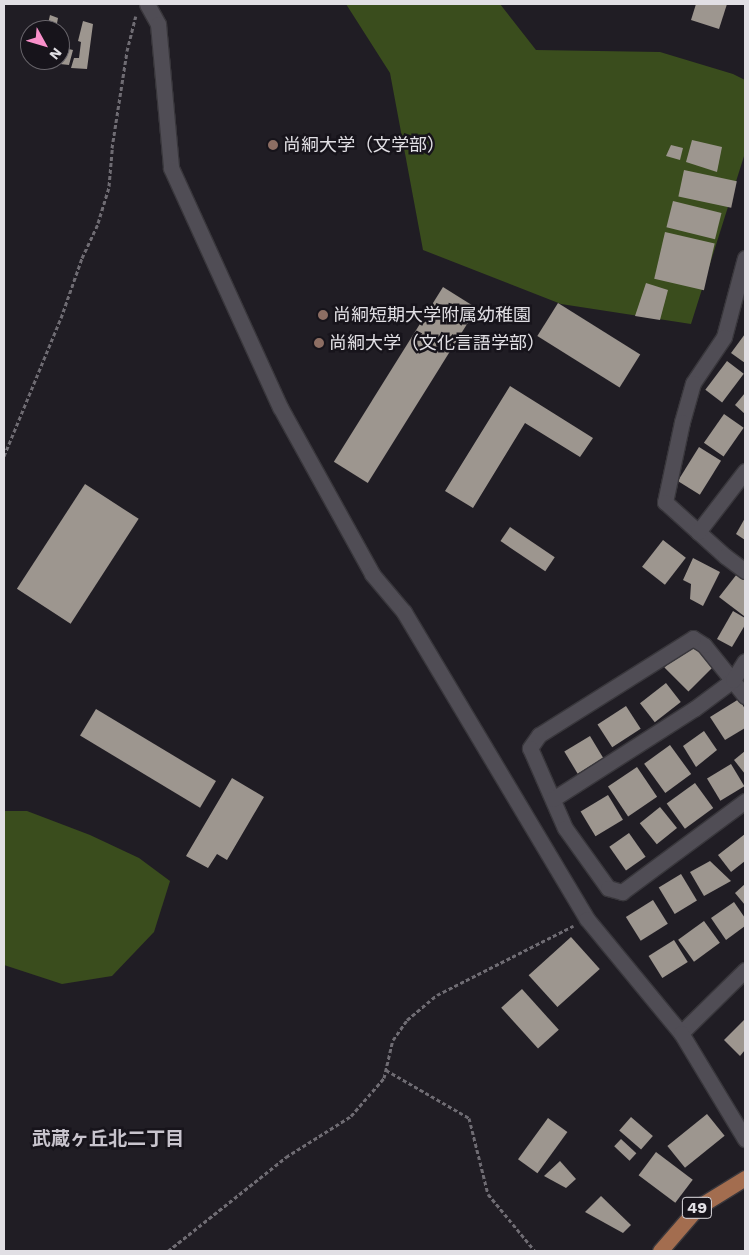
<!DOCTYPE html>
<html>
<head>
<meta charset="utf-8">
<style>
	body { margin:0 }
	#map { position:relative; width:749px; height:1255px; overflow:hidden; background:#201d24; font-family:"Work Sans","Noto Sans JP",sans-serif }
	div>[style] { position:absolute }
	.green>* { inset:0; background:#3a4d1d }
	.building>* { inset:0; background:#9d968f; transform-origin:0 0 }
	.path>* { height:3px; margin-top:-1.5px; transform-origin:0; background:repeating-linear-gradient(90deg,#6f6c73 0 4px,transparent 0 6.5px) }
	.roads { filter:drop-shadow(1px 0 #39373c) drop-shadow(-1px 0 #39373c) drop-shadow(0 1px #39373c) drop-shadow(0 -1px #39373c) }
	.minor>* { height:15px; margin:-7.5px; padding:0 7.5px; transform-origin:7.5px; border-radius:7.5px; background:#504d55 }
	.tertiary>* { height:15px; margin:-7.5px; padding:0 7.5px; transform-origin:7.5px; border-radius:7.5px; background:#504d55 }
	.primary>* { height:15px; margin:-7.5px; padding:0 7.5px; transform-origin:7.5px; border-radius:7.5px; background:#a36d4f }
	.dots>* { width:14px; height:14px; translate:-50% -50%; box-sizing:border-box; border:2px solid #17141b; border-radius:50% }
	span { translate:-50% -50%; white-space:nowrap; text-align:center; line-height:1.15; -webkit-text-stroke:5px #17141b; paint-order:stroke }
	.shield-label span { padding:1px 4px; background:#17141b; border:1px solid; border-radius:4px; -webkit-text-stroke-width:0 }
	.shield-label { font-size:16px; color:#e1dfe4; font-weight:700 }
	.poi-label { font-size:18px; color:#e1dfe4 }
	.left { translate:0 -50%; text-align:left }
	.neighbourhood-label { font-size:19px; color:#c8c4cd; font-weight:700 }
	.frame { position:absolute; inset:0; border:5px solid #e1dfe4; pointer-events:none }
	.north { position:absolute; left:20px; top:20px; width:50px; height:50px; box-sizing:border-box; background:#17141b; border:1px solid #68656b; border-radius:50%; rotate:129deg; font-size:14px; font-weight:700; line-height:20px; text-align:center; color:#e1dfe4 }
	.north::after { content:''; display:block; margin:auto; width:18px; height:22px; background:#f990ca; clip-path:polygon(50% 0,100% 100%,50% 72%,0 100%) }
</style>
</head>
<body>
<div id="map">
	<div class="green">
		<i style="clip-path:polygon(346px 4px,500px 4px,536px 50px,660px 52px,733px 74px,745px 80px,745px 153px,691px 324px,561px 304px,423px 250px,390px 73px)"></i>
		<i style="clip-path:polygon(4px 811px,27px 811px,90px 835px,139px 858px,170px 881px,154px 932px,112px 976px,62px 984px,4px 965px)"></i>
	</div>
	<div class="building">
		<i style="clip-path:polygon(696px 4px,727px 4px,719px 29px,691px 20px)"></i>
		<i style="clip-path:polygon(50px 15px,58px 18px,56px 29px,47px 28px)"></i>
		<i style="clip-path:polygon(83px 21px,93px 24px,87px 69px,71px 68px,74px 58px,79px 58px,81px 42px,78px 41px)"></i>
		<i style="clip-path:polygon(60px 47px,73px 50px,69px 65px,42px 62px,42px 60px,60px 60px)"></i>
		<i style="clip-path:polygon(692px 140px,722px 147px,717px 172px,686px 162px)"></i>
		<i style="clip-path:polygon(671px 145px,683px 148px,680px 160px,666px 156px)"></i>
		<i style="left:684px;top:170px;width:54px;height:27px;rotate:12deg"></i>
		<i style="left:673px;top:201px;width:50px;height:27px;rotate:14deg"></i>
		<i style="left:665px;top:232px;width:51px;height:48px;rotate:13deg"></i>
		<i style="clip-path:polygon(646px 283px,668px 290px,660px 320px,635px 316px)"></i>
		<i style="left:443px;top:287px;width:40px;height:206px;rotate:32deg"></i>
		<i style="left:558px;top:303px;width:97px;height:39px;rotate:32deg"></i>
		<i style="clip-path:polygon(745px 334px,745px 363px,731px 353px)"></i>
		<i style="left:727px;top:361px;width:21px;height:36px;rotate:37deg"></i>
		<i style="clip-path:polygon(510px 386px,593px 438px,580px 457px,525px 423px,473px 508px,445px 491px)"></i>
		<i style="clip-path:polygon(745px 393px,745px 414px,735px 405px)"></i>
		<i style="left:724px;top:414px;width:24px;height:35px;rotate:35deg"></i>
		<i style="left:699px;top:447px;width:26px;height:40px;rotate:32deg"></i>
		<i style="left:85px;top:484px;width:64px;height:125px;rotate:33deg"></i>
		<i style="clip-path:polygon(745px 518px,745px 540px,736px 534px)"></i>
		<i style="left:510px;top:527px;width:54px;height:17px;rotate:34deg"></i>
		<i style="left:663px;top:540px;width:29px;height:34px;rotate:38deg"></i>
		<i style="clip-path:polygon(693px 558px,720px 572px,703px 606px,690px 599px,691px 584px,683px 580px)"></i>
		<i style="clip-path:polygon(737px 574px,745px 580px,744px 616px,719px 597px)"></i>
		<i style="clip-path:polygon(733px 611px,745px 618px,745px 625px,732px 647px,717px 639px)"></i>
		<i style="left:692px;top:640px;width:34px;height:39px;rotate:45deg"></i>
		<i style="left:666px;top:683px;width:24px;height:33px;rotate:52deg"></i>
		<i style="clip-path:polygon(739px 699px,745px 709px,745px 728px,725px 740px,710px 717px)"></i>
		<i style="left:626px;top:706px;width:27px;height:34px;rotate:57deg"></i>
		<i style="left:96px;top:709px;width:140px;height:31px;rotate:31deg"></i>
		<i style="clip-path:polygon(704px 731px,717px 750px,696px 767px,683px 746px)"></i>
		<i style="left:590px;top:736px;width:26px;height:30px;rotate:59deg"></i>
		<i style="left:670px;top:745px;width:36px;height:32px;rotate:54deg"></i>
		<i style="clip-path:polygon(745px 751px,745px 774px,734px 760px)"></i>
		<i style="left:731px;top:764px;width:26px;height:28px;rotate:59deg"></i>
		<i style="left:637px;top:767px;width:36px;height:35px;rotate:56deg"></i>
		<i style="clip-path:polygon(232px 778px,264px 797px,227px 860px,217px 854px,208px 868px,186px 856px)"></i>
		<i style="left:695px;top:783px;width:31px;height:35px;rotate:54deg"></i>
		<i style="left:608px;top:795px;width:29px;height:32px;rotate:59deg"></i>
		<i style="left:660px;top:807px;width:27px;height:26px;rotate:51deg"></i>
		<i style="left:629px;top:833px;width:29px;height:24px;rotate:55deg"></i>
		<i style="clip-path:polygon(745px 834px,745px 861px,731px 872px,718px 855px)"></i>
		<i style="clip-path:polygon(710px 861px,731px 881px,704px 896px,690px 872px)"></i>
		<i style="left:681px;top:874px;width:31px;height:26px;rotate:59deg"></i>
		<i style="clip-path:polygon(745px 884px,745px 905px,735px 893px)"></i>
		<i style="left:653px;top:900px;width:28px;height:32px;rotate:58deg"></i>
		<i style="clip-path:polygon(734px 902px,745px 918px,745px 926px,726px 940px,711px 918px)"></i>
		<i style="left:704px;top:921px;width:27px;height:32px;rotate:54deg"></i>
		<i style="left:571px;top:937px;width:43px;height:57px;rotate:48deg"></i>
		<i style="left:674px;top:940px;width:26px;height:30px;rotate:58deg"></i>
		<i style="left:522px;top:989px;width:55px;height:28px;rotate:48deg"></i>
		<i style="clip-path:polygon(745px 1019px,745px 1050px,740px 1056px,724px 1040px)"></i>
		<i style="left:707px;top:1114px;width:28px;height:51px;rotate:51deg"></i>
		<i style="left:631px;top:1117px;width:29px;height:18px;rotate:41deg"></i>
		<i style="left:548px;top:1118px;width:24px;height:51px;rotate:36deg"></i>
		<i style="left:621px;top:1139px;width:21px;height:10px;rotate:43deg"></i>
		<i style="left:656px;top:1152px;width:46px;height:29px;rotate:37deg"></i>
		<i style="clip-path:polygon(560px 1161px,576px 1179px,566px 1188px,544px 1176px)"></i>
		<i style="clip-path:polygon(601px 1196px,631px 1225px,623px 1233px,585px 1212px)"></i>
	</div>
	<div class="path">
		<i style="left:4px;top:456px;width:149px;rotate:-67.6deg"></i>
		<i style="left:61px;top:318px;width:64px;rotate:-70.7deg"></i>
		<i style="left:82px;top:258px;width:38px;rotate:-65deg"></i>
		<i style="left:98px;top:223px;width:39px;rotate:-73deg"></i>
		<i style="left:109px;top:186px;width:38px;rotate:-85deg"></i>
		<i style="left:112px;top:148px;width:98px;rotate:-81.2deg"></i>
		<i style="left:127px;top:51px;width:36px;rotate:-76deg"></i>
		<i style="left:386px;top:1070px;width:96px;rotate:30deg"></i>
		<i style="left:469px;top:1118px;width:78px;rotate:76deg"></i>
		<i style="left:488px;top:1194px;width:74px;rotate:50.5deg"></i>
		<i style="left:168px;top:1251px;width:151px;rotate:-38.5deg"></i>
		<i style="left:286px;top:1157px;width:77px;rotate:-32.2deg"></i>
		<i style="left:351px;top:1116px;width:50px;rotate:-49deg"></i>
		<i style="left:384px;top:1078px;width:39px;rotate:-77deg"></i>
		<i style="left:393px;top:1040px;width:24px;rotate:-55deg"></i>
		<i style="left:407px;top:1020px;width:39px;rotate:-40deg"></i>
		<i style="left:437px;top:995px;width:153px;rotate:-26.9deg"></i>
	</div>
	<div class="roads">
		<div class="minor">
			<i style="left:147px;top:4px;width:23px;rotate:61deg"></i>
			<i style="left:158px;top:24px;width:145px;rotate:84.8deg"></i>
			<i style="left:171px;top:168px;width:263px;rotate:65.5deg"></i>
			<i style="left:280px;top:407px;width:191px;rotate:61.1deg"></i>
			<i style="left:372px;top:574px;width:50px;rotate:49.9deg"></i>
			<i style="left:404px;top:612px;width:357px;rotate:59.2deg"></i>
			<i style="left:587px;top:919px;width:148px;rotate:50.5deg"></i>
			<i style="left:745px;top:258px;width:82px;rotate:104.9deg"></i>
			<i style="left:724px;top:337px;width:55px;rotate:124deg"></i>
			<i style="left:693px;top:383px;width:41px;rotate:105.8deg"></i>
			<i style="left:682px;top:422px;width:82px;rotate:102deg"></i>
			<i style="left:665px;top:502px;width:81px;rotate:42deg"></i>
			<i style="left:725px;top:556px;width:25px;rotate:37deg"></i>
			<i style="left:698px;top:532px;width:77px;rotate:-52.4deg"></i>
			<i style="left:745px;top:696px;width:65px;rotate:-128.8deg"></i>
			<i style="left:704px;top:645px;width:13px;rotate:-148deg"></i>
			<i style="left:693px;top:638px;width:182px;rotate:147.8deg"></i>
			<i style="left:539px;top:735px;width:16px;rotate:125deg"></i>
			<i style="left:530px;top:748px;width:87px;rotate:66.4deg"></i>
			<i style="left:565px;top:828px;width:74px;rotate:54.4deg"></i>
			<i style="left:608px;top:888px;width:15px;rotate:16deg"></i>
			<i style="left:622px;top:892px;width:153px;rotate:-36.5deg"></i>
			<i style="left:553px;top:799px;width:167px;rotate:-32.6deg"></i>
			<i style="left:694px;top:709px;width:49px;rotate:-36.6deg"></i>
			<i style="left:733px;top:680px;width:22px;rotate:-58deg"></i>
		</div>
		<div class="tertiary">
			<i style="left:745px;top:970px;width:90px;rotate:135.5deg"></i>
			<i style="left:681px;top:1033px;width:124px;rotate:58.9deg"></i>
		</div>
		<div class="primary">
			<i style="left:660px;top:1251px;width:58px;rotate:-49.2deg"></i>
			<i style="left:698px;top:1207px;width:55px;rotate:-31.7deg"></i>
		</div>
	</div>
	<div class="dots">
		<i style="left:273px;top:145px;background:#8d6e63"></i>
		<i style="left:323px;top:315px;background:#8d6e63"></i>
		<i style="left:319px;top:343px;background:#8d6e63"></i>
	</div>
	<div class="shield-label">
		<span style="left:697px;top:1208px">49</span>
	</div>
	<div class="poi-label">
		<span class="left" style="left:283px;top:145px">尚絅大学（文学部）</span>
		<span class="left" style="left:333px;top:315px">尚絅短期大学附属幼稚園</span>
		<span class="left" style="left:329px;top:343px">尚絅大学（文化言語学部）</span>
	</div>
	<div class="neighbourhood-label">
		<span style="left:108px;top:1139px">武蔵ヶ丘北二丁目</span>
	</div>
	<div class="frame"></div>
	<div class="north">N</div>
</div>
</body>
</html>
